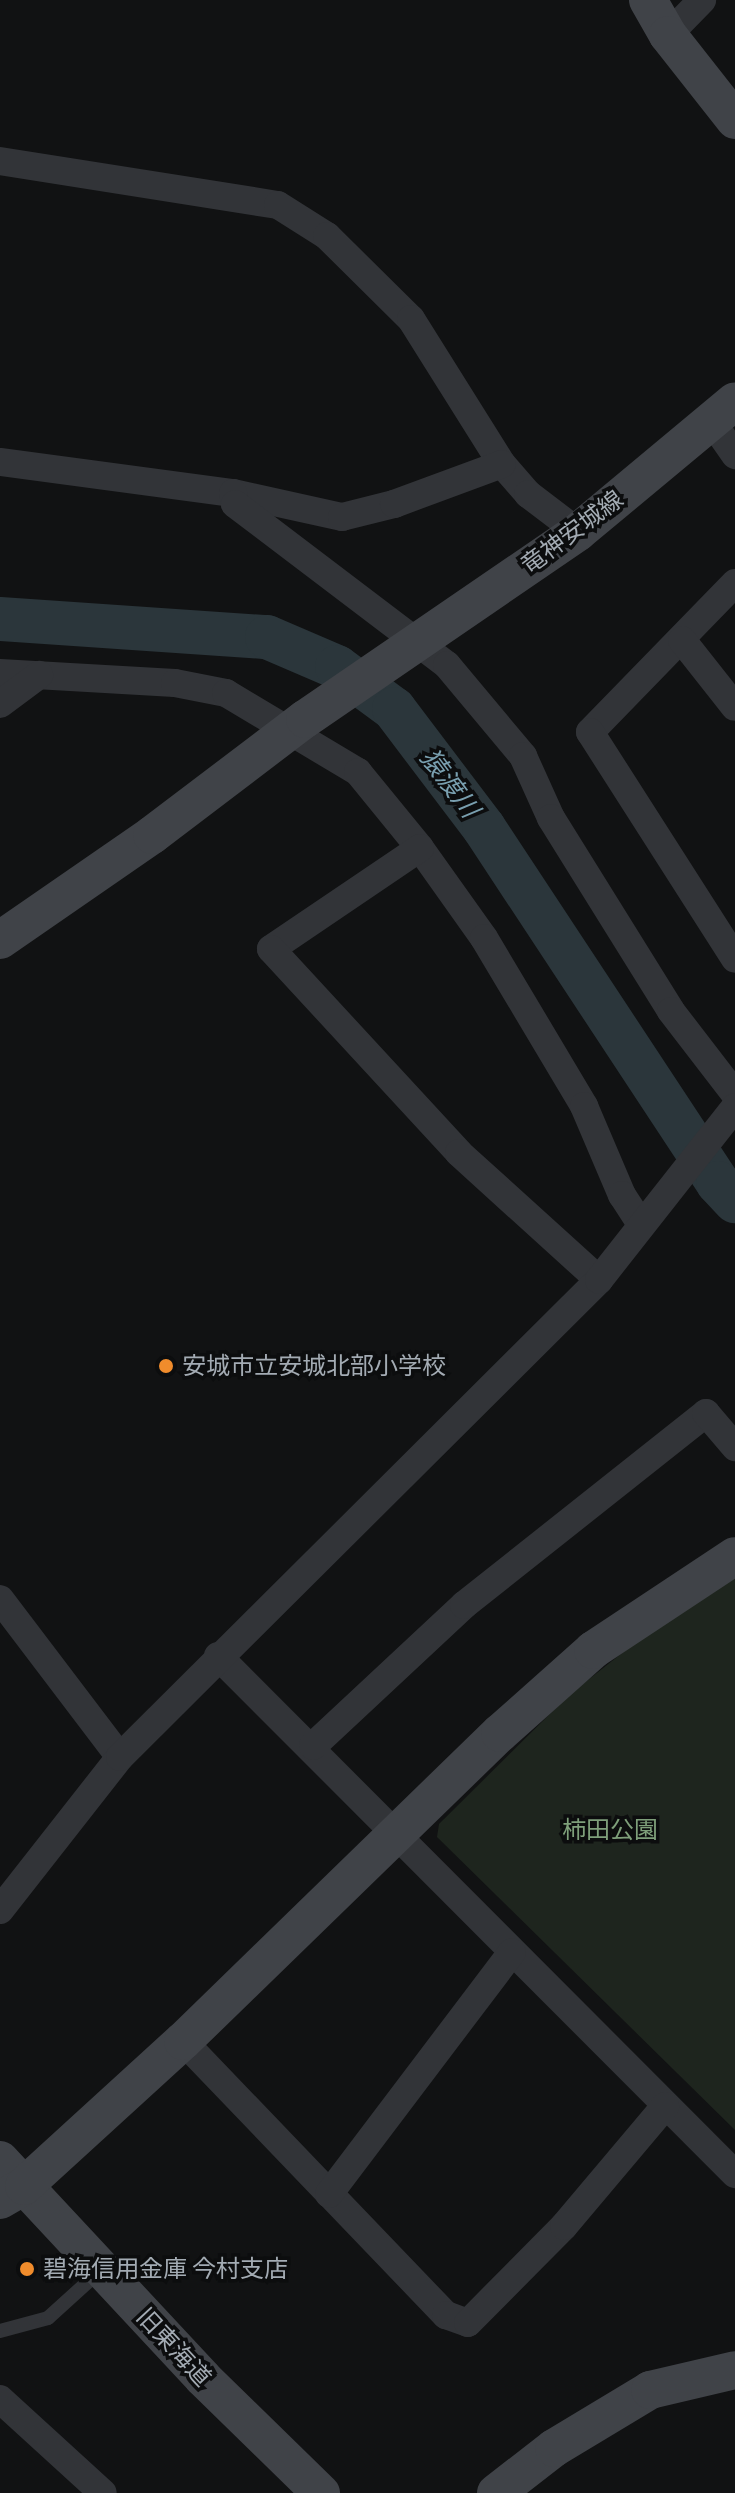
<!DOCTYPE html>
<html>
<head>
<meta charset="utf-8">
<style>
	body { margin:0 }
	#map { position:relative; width:735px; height:2493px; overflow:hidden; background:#111213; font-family:"PT Sans Narrow","Noto Sans JP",sans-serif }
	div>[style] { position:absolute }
	.green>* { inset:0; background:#1e251e }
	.river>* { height:44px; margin:-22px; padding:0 22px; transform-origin:22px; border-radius:22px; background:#2b363b }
	.lane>* { height:14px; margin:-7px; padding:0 7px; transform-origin:7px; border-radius:7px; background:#323438 }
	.street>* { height:28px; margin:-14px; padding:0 14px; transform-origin:14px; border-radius:14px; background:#323438 }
	.secondary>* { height:38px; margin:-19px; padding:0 19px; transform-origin:19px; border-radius:19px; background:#404348 }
	.dots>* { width:22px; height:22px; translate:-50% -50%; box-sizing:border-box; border:4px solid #0c0d0e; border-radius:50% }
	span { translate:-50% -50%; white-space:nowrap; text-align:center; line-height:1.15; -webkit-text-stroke:7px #0c0d0e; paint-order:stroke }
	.street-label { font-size:24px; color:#a3abb3 }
	.poi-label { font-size:24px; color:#a3abb3 }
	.left { translate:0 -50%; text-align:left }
	.park-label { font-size:24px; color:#7e9f7a }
	.water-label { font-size:26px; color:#799faf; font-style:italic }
</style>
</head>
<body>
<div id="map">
	<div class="green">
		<i style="clip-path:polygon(735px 1577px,735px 2130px,437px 1837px,439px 1824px,569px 1695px,693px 1597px)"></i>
	</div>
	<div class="river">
		<i style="left:0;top:619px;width:268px;rotate:3.9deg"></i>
		<i style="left:267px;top:637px;width:76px;rotate:23.2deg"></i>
		<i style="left:337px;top:667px;width:71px;rotate:36.4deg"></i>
		<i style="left:394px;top:709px;width:149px;rotate:52.9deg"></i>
		<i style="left:484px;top:828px;width:425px;rotate:56.6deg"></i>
		<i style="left:718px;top:1183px;width:25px;rotate:47deg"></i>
	</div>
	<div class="lane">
		<i style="left:0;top:2331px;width:50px;rotate:-15.2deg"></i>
		<i style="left:48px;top:2318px;width:72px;rotate:-42.2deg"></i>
	</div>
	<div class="street">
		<i style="left:668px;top:35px;width:49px;rotate:-45.8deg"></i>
		<i style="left:0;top:161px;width:281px;rotate:9deg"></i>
		<i style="left:278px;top:205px;width:58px;rotate:32.3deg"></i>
		<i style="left:327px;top:236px;width:118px;rotate:44.7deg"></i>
		<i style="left:411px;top:319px;width:171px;rotate:57.9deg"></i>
		<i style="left:502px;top:464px;width:40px;rotate:49deg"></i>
		<i style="left:528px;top:494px;width:63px;rotate:37.2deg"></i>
		<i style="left:710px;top:419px;width:44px;rotate:55.2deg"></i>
		<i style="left:0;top:462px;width:235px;rotate:7.6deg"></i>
		<i style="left:233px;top:493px;width:112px;rotate:12.4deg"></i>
		<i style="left:342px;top:517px;width:54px;rotate:-14deg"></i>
		<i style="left:394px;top:504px;width:115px;rotate:-20.3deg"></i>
		<i style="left:233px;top:493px;width:11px;rotate:80deg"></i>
		<i style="left:235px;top:504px;width:266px;rotate:37.2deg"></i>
		<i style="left:447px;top:665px;width:119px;rotate:50.1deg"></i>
		<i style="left:523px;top:756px;width:68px;rotate:65.7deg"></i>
		<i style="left:551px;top:818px;width:227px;rotate:58.1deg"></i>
		<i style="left:671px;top:1011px;width:105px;rotate:52.4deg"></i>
		<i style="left:735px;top:583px;width:208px;rotate:134.2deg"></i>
		<i style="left:590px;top:732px;width:269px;rotate:57.4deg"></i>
		<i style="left:682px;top:640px;width:85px;rotate:51.7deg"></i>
		<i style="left:0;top:673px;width:175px;rotate:3.3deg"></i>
		<i style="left:175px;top:683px;width:52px;rotate:11.1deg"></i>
		<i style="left:226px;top:693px;width:154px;rotate:30.9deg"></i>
		<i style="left:358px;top:772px;width:98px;rotate:50.8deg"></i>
		<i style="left:420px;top:848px;width:110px;rotate:54.6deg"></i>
		<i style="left:484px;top:938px;width:196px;rotate:59.2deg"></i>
		<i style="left:584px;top:1106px;width:97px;rotate:66.9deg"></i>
		<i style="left:622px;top:1195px;width:35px;rotate:57deg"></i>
		<i style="left:0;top:704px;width:49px;rotate:-36.6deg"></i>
		<i style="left:420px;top:848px;width:180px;rotate:145.9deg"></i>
		<i style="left:271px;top:949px;width:277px;rotate:47.3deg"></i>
		<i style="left:459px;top:1153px;width:189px;rotate:42.2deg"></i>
		<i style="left:0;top:1599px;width:198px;rotate:52.8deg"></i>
		<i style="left:218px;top:1656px;width:732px;rotate:45.06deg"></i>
		<i style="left:313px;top:1746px;width:207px;rotate:-43deg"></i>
		<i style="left:464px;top:1605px;width:309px;rotate:-38.4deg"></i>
		<i style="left:706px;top:1413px;width:45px;rotate:49.5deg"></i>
		<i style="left:0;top:1910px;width:194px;rotate:-51.9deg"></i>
		<i style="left:120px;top:1757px;width:676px;rotate:-44.88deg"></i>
		<i style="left:599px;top:1280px;width:220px;rotate:-51.8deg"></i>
		<i style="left:183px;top:2041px;width:380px;rotate:46.2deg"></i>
		<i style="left:446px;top:2315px;width:23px;rotate:20deg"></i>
		<i style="left:468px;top:2323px;width:136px;rotate:-45.3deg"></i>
		<i style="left:564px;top:2226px;width:157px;rotate:-49.9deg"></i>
		<i style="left:329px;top:2194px;width:303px;rotate:-52.9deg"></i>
		<i style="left:0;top:2399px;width:139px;rotate:42.4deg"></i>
	</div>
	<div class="secondary">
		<i style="left:648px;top:0;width:40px;rotate:60.3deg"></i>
		<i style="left:668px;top:35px;width:108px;rotate:51.8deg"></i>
		<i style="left:0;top:940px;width:185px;rotate:-34.6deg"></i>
		<i style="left:152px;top:835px;width:192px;rotate:-37.2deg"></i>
		<i style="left:305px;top:719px;width:331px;rotate:-34.4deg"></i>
		<i style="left:578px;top:532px;width:204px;rotate:-39.8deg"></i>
		<i style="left:0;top:2160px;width:298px;rotate:47deg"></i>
		<i style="left:203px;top:2378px;width:165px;rotate:44.3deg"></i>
		<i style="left:0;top:2200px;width:28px;rotate:-30deg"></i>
		<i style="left:24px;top:2186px;width:215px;rotate:-42.4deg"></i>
		<i style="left:183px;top:2041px;width:442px;rotate:-44.2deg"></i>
		<i style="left:500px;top:1733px;width:125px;rotate:-41.7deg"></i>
		<i style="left:593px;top:1650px;width:170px;rotate:-33.5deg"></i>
		<i style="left:496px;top:2493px;width:73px;rotate:-37.8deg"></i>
		<i style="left:554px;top:2448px;width:112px;rotate:-31.1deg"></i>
		<i style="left:650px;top:2390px;width:87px;rotate:-13.2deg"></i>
	</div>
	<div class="dots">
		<i style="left:166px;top:1366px;background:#f08c2c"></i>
		<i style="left:27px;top:2269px;background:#f08c2c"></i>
	</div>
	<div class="street-label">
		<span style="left:572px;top:532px;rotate:-37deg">竜神安城線</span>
		<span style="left:174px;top:2347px;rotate:47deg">旧東海道</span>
	</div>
	<div class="poi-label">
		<span class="left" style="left:182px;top:1366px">安城市立安城北部小学校</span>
		<span class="left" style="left:43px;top:2269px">碧海信用金庫 今村支店</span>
	</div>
	<div class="park-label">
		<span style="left:610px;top:1830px">柿田公園</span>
	</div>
	<div class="water-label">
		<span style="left:450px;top:783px;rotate:53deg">猿渡川</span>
	</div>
</div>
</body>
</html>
